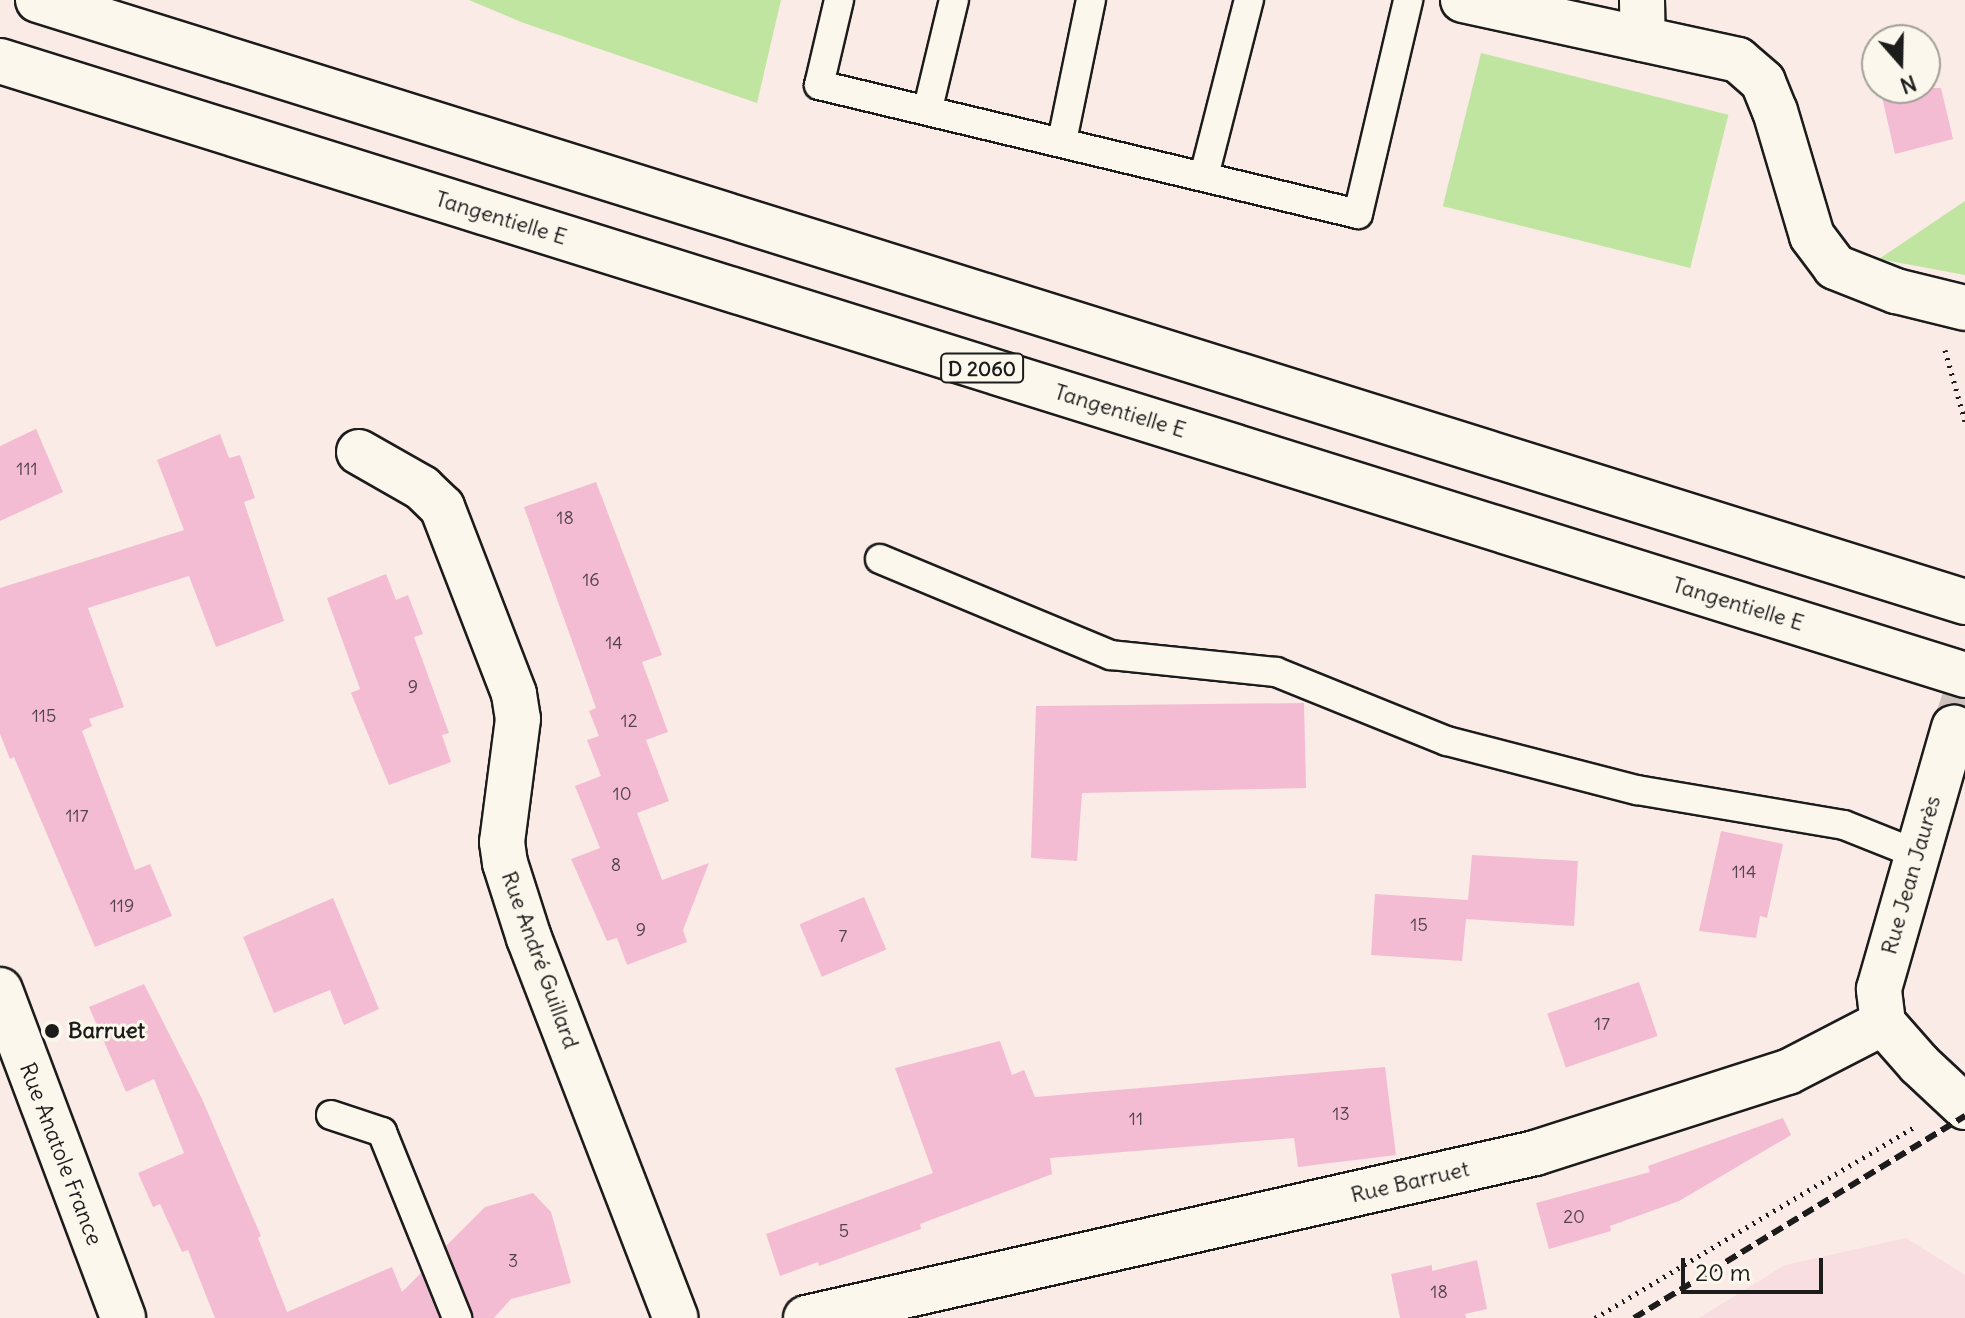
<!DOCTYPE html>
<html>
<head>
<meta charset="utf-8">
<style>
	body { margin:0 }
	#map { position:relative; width:1965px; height:1318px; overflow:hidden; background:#faebe7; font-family:Delius,sans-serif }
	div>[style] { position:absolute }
	.built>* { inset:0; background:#f8dde1 }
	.green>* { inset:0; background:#bfe5a0; transform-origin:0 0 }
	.building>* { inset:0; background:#f4bcd3; transform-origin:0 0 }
	.minor-tunnel>* { height:44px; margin-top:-22px; transform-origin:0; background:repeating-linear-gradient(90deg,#cec2be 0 44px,transparent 0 66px) }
	.path>* { height:5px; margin-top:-2.5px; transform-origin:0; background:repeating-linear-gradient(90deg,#1c1c1c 0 2px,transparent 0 8px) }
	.roads { filter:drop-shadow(2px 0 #1c1c1c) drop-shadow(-2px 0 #1c1c1c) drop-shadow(0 2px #1c1c1c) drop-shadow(0 -2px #1c1c1c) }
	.service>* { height:28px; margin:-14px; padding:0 14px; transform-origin:14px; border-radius:14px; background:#fbf7ec }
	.minor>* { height:44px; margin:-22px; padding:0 22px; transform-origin:22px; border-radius:22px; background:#fbf7ec }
	.primary>* { height:44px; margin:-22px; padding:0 22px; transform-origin:22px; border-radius:22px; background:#fbf7ec }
	.rail>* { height:6px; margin-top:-3px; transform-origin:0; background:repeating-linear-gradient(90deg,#1c1c1c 0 12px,transparent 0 18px) }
	.dots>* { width:22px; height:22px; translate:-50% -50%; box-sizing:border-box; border:4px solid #fbf7ec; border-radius:50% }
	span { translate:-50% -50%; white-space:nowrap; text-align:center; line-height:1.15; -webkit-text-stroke:6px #fbf7ec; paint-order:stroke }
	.number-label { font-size:18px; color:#52444a }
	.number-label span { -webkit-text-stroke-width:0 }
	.shield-label span { padding:2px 6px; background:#fbf7ec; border:2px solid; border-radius:6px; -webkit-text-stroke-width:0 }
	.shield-label { font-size:20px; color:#1c1c1c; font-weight:700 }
	.street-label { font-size:22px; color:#1c1c1c }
	.poi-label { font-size:22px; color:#1c1c1c; font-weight:700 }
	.left { translate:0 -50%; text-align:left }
	.north { position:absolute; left:1861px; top:24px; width:80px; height:80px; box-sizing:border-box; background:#fbf7ec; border:2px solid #a29f99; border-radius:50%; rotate:160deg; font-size:22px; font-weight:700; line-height:32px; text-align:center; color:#1c1c1c }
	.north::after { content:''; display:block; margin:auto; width:28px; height:36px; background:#1c1c1c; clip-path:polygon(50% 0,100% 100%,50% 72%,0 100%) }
	.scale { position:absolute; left:1681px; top:1258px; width:142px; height:36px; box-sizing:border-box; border:4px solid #1c1c1c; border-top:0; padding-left:10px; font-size:24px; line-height:28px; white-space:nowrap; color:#1c1c1c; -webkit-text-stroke:6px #fbf7ec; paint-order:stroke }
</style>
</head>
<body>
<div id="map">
	<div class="built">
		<i style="clip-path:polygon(1906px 1238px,1965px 1275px,1965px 1318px,1699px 1318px,1785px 1265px)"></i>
	</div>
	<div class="green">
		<i style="clip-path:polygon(469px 0,781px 0,757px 103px,521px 22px)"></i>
		<i style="left:1481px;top:53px;width:255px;height:158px;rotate:14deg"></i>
		<i style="clip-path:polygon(1965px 201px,1965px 275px,1879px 259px)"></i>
	</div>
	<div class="building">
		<i style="clip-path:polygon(1880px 88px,1941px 88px,1953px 139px,1895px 154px)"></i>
		<i style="clip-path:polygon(36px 429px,63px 492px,0 521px,0 446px)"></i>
		<i style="clip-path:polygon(220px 434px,229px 458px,240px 455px,255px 498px,244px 502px,284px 621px,216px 647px,189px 576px,88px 608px,124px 707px,89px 719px,92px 726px,82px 731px,135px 870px,150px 864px,172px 916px,95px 947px,14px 757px,10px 759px,0 734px,0 588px,184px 530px,157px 460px)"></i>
		<i style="clip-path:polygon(596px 482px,662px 655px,642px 662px,668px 732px,646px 740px,669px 801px,637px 813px,662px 880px,709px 863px,683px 930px,687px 942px,627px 965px,617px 938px,607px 941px,571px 859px,600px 848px,575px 786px,601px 776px,587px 740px,599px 736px,589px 711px,596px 708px,524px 507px)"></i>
		<i style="clip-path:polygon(386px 574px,396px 600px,408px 595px,423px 634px,414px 637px,449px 733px,442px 735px,451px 762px,389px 785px,351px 693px,360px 689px,327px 598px)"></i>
		<i style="clip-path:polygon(1304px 703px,1306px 788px,1082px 793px,1077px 861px,1031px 858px,1036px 706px)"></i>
		<i style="clip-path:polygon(1721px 831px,1783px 844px,1767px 918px,1760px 916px,1756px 938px,1699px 931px)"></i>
		<i style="clip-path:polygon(1472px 855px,1578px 861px,1574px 926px,1466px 919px,1462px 961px,1371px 955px,1375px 894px,1468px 900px)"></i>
		<i style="left:864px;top:897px;width:57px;height:70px;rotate:67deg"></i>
		<i style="clip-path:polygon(333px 898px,379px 1009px,344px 1025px,330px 990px,274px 1013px,243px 937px)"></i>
		<i style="left:1639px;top:982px;width:57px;height:97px;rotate:71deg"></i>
		<i style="clip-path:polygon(144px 984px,202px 1099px,261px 1236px,258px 1238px,287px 1312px,392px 1267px,402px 1292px,421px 1273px,439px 1318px,215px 1318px,188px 1250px,182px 1252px,160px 1204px,153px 1207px,138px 1173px,184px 1153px,154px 1079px,126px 1092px,89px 1007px)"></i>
		<i style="clip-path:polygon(1000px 1041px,1012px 1075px,1024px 1070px,1035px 1097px,1385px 1067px,1396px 1155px,1298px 1167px,1294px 1138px,1050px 1158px,1052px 1174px,920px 1224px,921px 1229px,819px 1266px,818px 1262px,780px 1276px,766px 1234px,933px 1173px,895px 1068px)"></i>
		<i style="clip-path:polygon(1783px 1118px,1791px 1135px,1679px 1201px,1610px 1226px,1611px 1231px,1549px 1249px,1536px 1203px,1650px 1172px,1648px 1166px)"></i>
		<i style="clip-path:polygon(533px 1193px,551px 1212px,571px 1283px,511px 1299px,494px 1318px,474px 1318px,446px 1246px,485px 1207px)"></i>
		<i style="clip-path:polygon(1477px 1260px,1487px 1309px,1465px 1314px,1466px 1318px,1400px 1318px,1391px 1274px,1432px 1265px,1432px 1271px)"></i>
	</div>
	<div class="minor-tunnel">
		<i style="left:1954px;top:728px;width:34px;rotate:-71deg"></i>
	</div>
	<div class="path">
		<i style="left:1945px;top:350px;width:74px;rotate:74.3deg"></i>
		<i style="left:1595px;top:1318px;width:374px;rotate:-30.9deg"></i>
	</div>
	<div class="roads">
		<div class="service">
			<i style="left:839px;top:0;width:87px;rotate:103.2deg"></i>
			<i style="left:819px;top:85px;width:554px;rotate:13.46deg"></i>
			<i style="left:1358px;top:214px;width:220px;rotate:-76.8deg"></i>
			<i style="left:928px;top:108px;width:111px;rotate:-76.5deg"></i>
			<i style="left:1062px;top:141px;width:144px;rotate:-78.4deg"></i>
			<i style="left:1204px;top:176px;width:182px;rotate:-75.7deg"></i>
			<i style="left:880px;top:559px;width:250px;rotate:22.6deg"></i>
			<i style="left:1111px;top:655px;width:166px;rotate:5.9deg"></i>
			<i style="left:1276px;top:672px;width:184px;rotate:22deg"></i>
			<i style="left:1447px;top:741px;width:196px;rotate:14.5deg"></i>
			<i style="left:1637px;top:790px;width:210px;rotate:9.6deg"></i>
			<i style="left:1844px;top:825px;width:79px;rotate:21.7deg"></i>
			<i style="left:331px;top:1115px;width:54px;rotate:18.4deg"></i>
			<i style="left:382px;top:1132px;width:201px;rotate:68deg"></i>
		</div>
		<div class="minor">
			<i style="left:1463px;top:0;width:281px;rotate:12.3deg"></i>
			<i style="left:1738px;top:60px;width:33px;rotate:41deg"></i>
			<i style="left:1763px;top:82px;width:31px;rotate:68deg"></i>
			<i style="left:1775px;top:111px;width:130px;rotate:73.5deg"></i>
			<i style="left:1812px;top:236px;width:39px;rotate:53deg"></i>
			<i style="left:1835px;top:267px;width:66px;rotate:21.5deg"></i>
			<i style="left:1896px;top:291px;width:71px;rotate:13.8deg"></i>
			<i style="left:1642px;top:0;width:39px;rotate:89deg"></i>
			<i style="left:359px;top:452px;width:73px;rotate:29.7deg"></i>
			<i style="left:422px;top:488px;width:28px;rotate:44deg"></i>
			<i style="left:442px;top:507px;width:200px;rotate:68.9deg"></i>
			<i style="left:514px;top:694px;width:25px;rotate:81deg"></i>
			<i style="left:518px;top:719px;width:124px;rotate:97.4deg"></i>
			<i style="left:502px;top:842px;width:21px;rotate:82deg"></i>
			<i style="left:505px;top:863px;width:79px;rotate:72.3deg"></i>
			<i style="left:529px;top:938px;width:407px;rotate:68.9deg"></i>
			<i style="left:0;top:990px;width:350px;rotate:69.4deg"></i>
			<i style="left:1883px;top:1023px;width:34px;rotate:-97deg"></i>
			<i style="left:1879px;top:989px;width:272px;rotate:-74deg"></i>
			<i style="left:806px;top:1318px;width:747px;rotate:-12.75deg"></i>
			<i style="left:1535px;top:1153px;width:266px;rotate:-17.8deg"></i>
			<i style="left:1788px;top:1072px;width:107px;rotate:-27.3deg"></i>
			<i style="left:1883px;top:1023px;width:55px;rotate:48.7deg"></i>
			<i style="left:1919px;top:1064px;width:63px;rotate:43.1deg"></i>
		</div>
		<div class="primary">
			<i style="left:38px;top:0;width:2019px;rotate:17.35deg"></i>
			<i style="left:0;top:61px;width:2059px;rotate:17.35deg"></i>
		</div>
	</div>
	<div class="rail">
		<i style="left:1634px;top:1318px;width:388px;rotate:-31.4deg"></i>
	</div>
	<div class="dots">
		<i style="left:52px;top:1031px;background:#1c1c1c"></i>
	</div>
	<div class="number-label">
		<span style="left:27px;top:469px">111</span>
		<span style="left:565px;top:518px">18</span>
		<span style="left:591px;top:580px">16</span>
		<span style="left:614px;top:643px">14</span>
		<span style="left:413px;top:687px">9</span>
		<span style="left:44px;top:716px">115</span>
		<span style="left:629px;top:721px">12</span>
		<span style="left:622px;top:794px">10</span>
		<span style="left:77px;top:816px">117</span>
		<span style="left:616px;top:865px">8</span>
		<span style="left:1744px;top:872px">114</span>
		<span style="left:122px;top:906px">119</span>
		<span style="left:1419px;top:925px">15</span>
		<span style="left:641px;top:930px">9</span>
		<span style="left:843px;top:936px">7</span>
		<span style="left:1602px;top:1024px">17</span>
		<span style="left:1341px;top:1114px">13</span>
		<span style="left:1136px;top:1119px">11</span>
		<span style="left:1574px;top:1217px">20</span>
		<span style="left:844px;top:1231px">5</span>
		<span style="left:513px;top:1261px">3</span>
		<span style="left:1439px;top:1292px">18</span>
	</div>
	<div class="shield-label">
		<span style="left:982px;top:368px">D 2060</span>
	</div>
	<div class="street-label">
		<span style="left:501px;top:218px;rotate:17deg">Tangentielle E</span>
		<span style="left:1120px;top:411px;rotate:17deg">Tangentielle E</span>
		<span style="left:1738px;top:604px;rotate:17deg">Tangentielle E</span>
		<span style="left:1911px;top:875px;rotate:-74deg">Rue Jean Jaurès</span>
		<span style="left:540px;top:960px;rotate:70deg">Rue André Guillard</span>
		<span style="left:61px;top:1154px;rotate:69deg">Rue Anatole France</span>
		<span style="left:1410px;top:1182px;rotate:-13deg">Rue Barruet</span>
	</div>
	<div class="poi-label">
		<span class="left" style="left:68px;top:1031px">Barruet</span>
	</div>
	<div class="north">N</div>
	<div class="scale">20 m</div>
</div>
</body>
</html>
